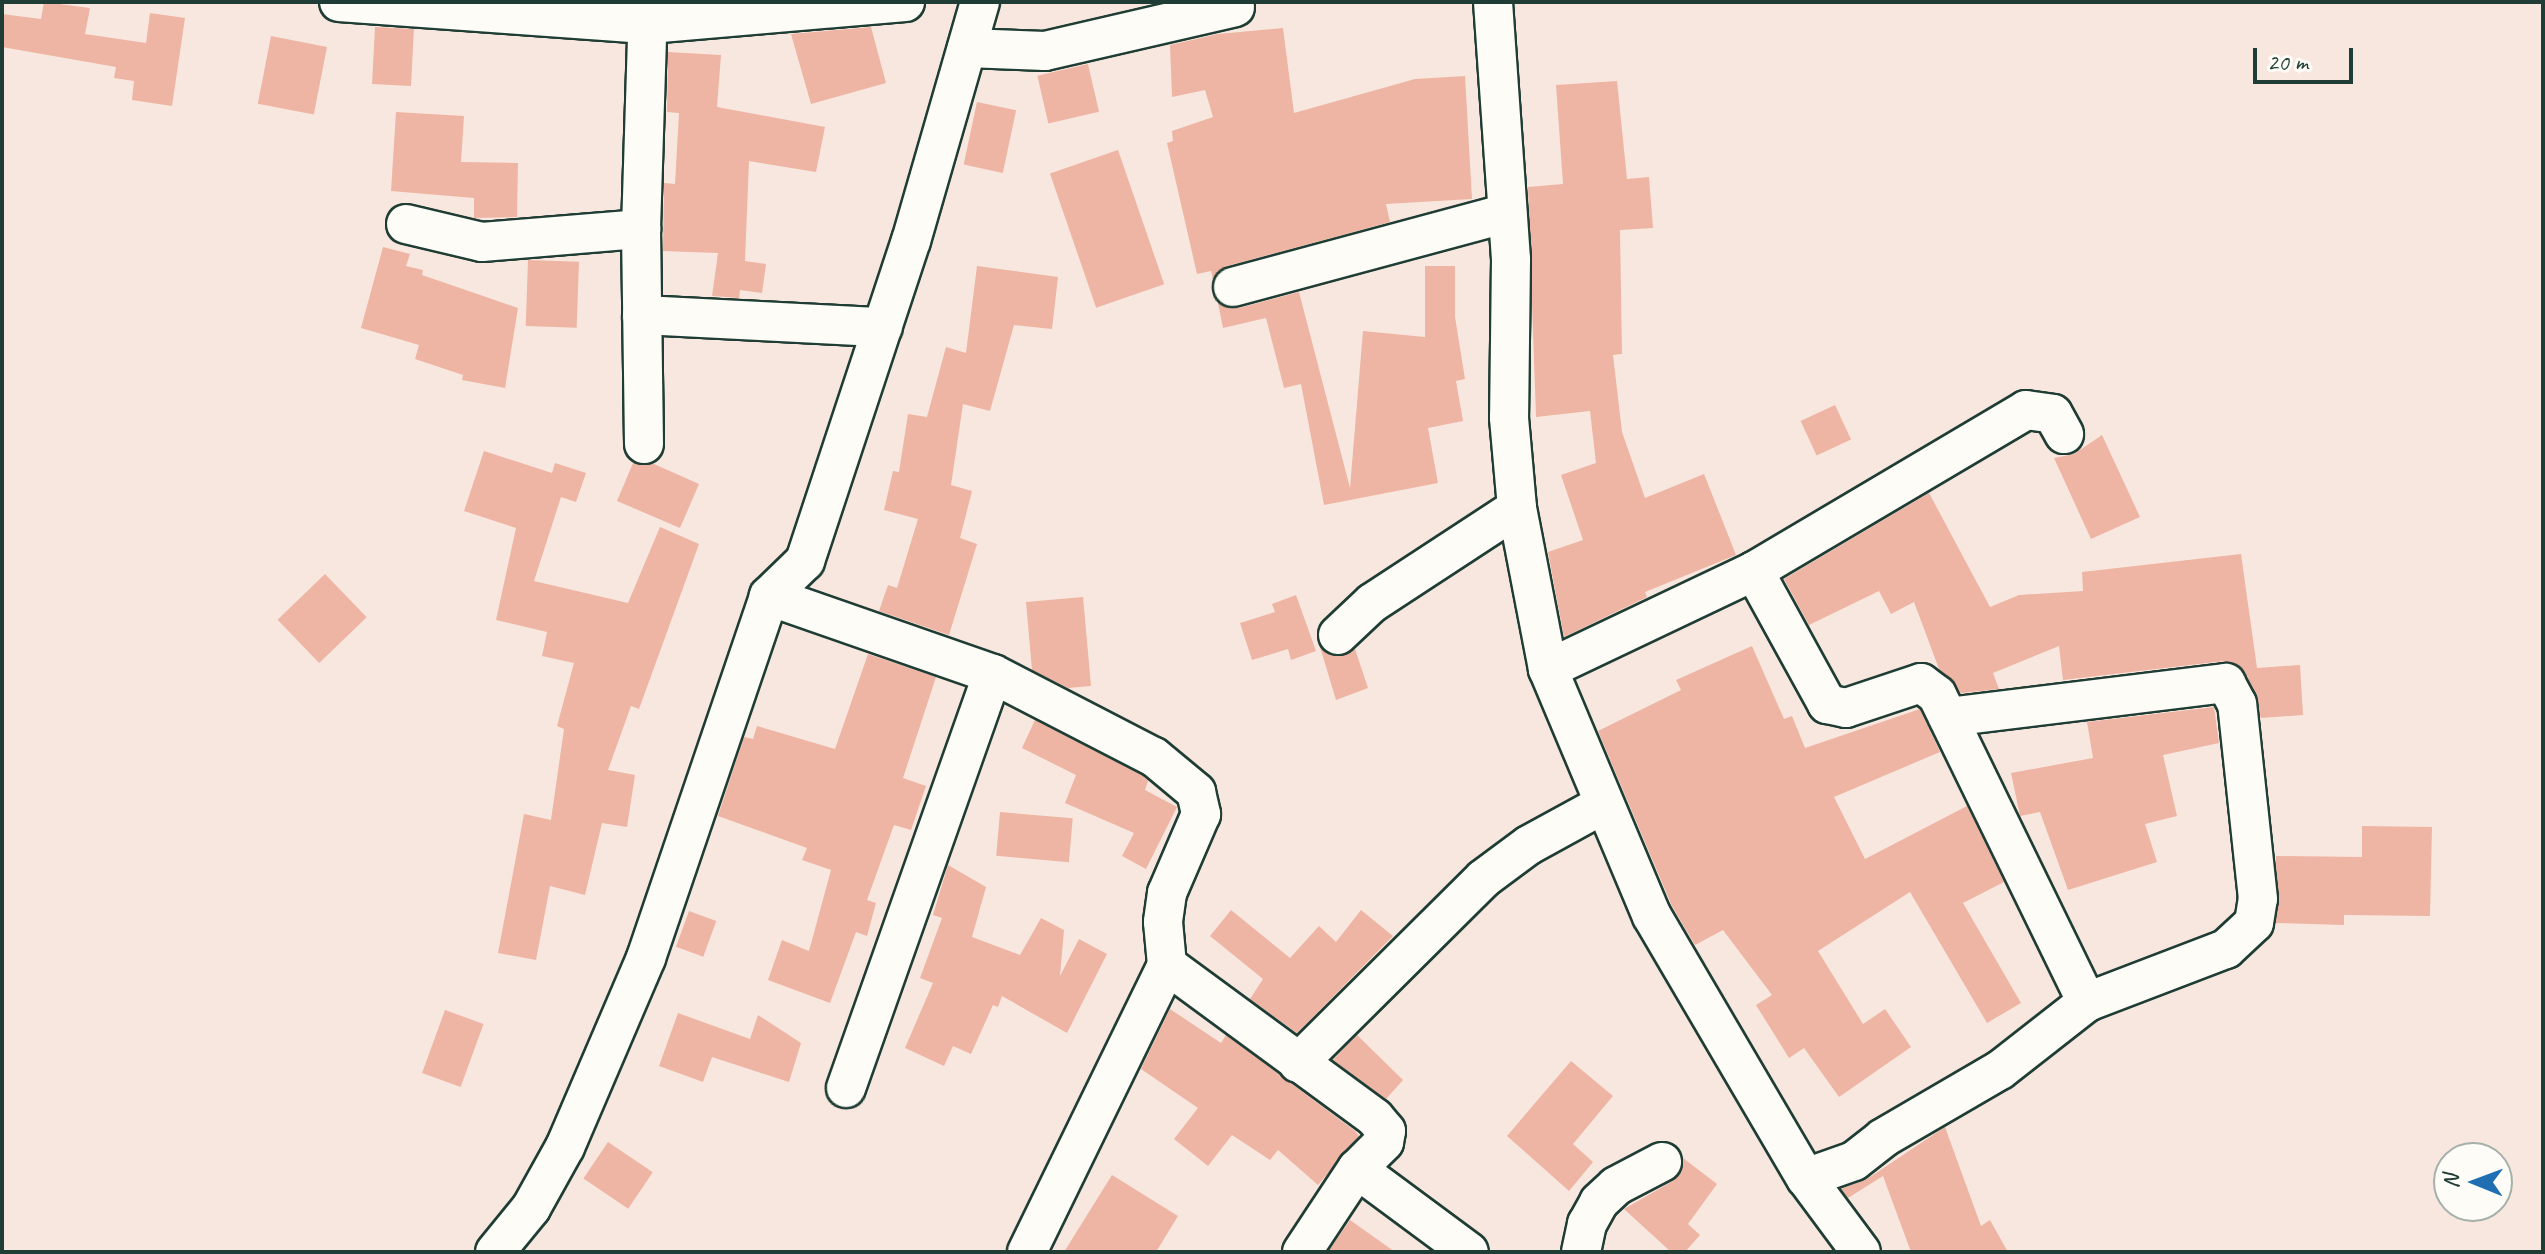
<!DOCTYPE html>
<html>
<head>
<meta charset="utf-8">
<style>
	body { margin:0 }
	#map { position:relative; width:2545px; height:1254px; overflow:hidden; background:#f8e7de; font-family:Caveat,sans-serif }
	div>[style] { position:absolute }
	.building>* { inset:0; background:#eeb5a4; transform-origin:0 0 }
	.roads { filter:drop-shadow(2px 0 #1f3d34) drop-shadow(-2px 0 #1f3d34) drop-shadow(0 2px #1f3d34) drop-shadow(0 -2px #1f3d34) }
	.minor>* { height:38px; margin:-19px; padding:0 19px; transform-origin:19px; border-radius:19px; background:#fdfcf7 }
	span { translate:-50% -50%; white-space:nowrap; text-align:center; line-height:1.15; -webkit-text-stroke:8px #fdfcf7; paint-order:stroke }
	.frame { position:absolute; inset:0; border:4px solid #1f3d34; pointer-events:none }
	.north { position:absolute; left:2433px; top:1142px; width:80px; height:80px; box-sizing:border-box; background:#fdfcf7; border:2px solid #a4b0a9; border-radius:50%; rotate:271deg; font-size:22px; font-weight:700; line-height:32px; text-align:center; color:#1f3d34 }
	.north::after { content:''; display:block; margin:auto; width:28px; height:36px; background:#1f6fb2; clip-path:polygon(50% 0,100% 100%,50% 72%,0 100%) }
	.scale { position:absolute; left:2253px; top:48px; width:100px; height:36px; box-sizing:border-box; border:4px solid #1f3d34; border-top:0; padding-left:10px; font-size:24px; line-height:28px; white-space:nowrap; color:#1f3d34; -webkit-text-stroke:6px #fdfcf7; paint-order:stroke }
</style>
</head>
<body>
<div id="map">
	<div class="building">
		<i style="clip-path:polygon(44px 2px,90px 8px,85px 34px,146px 43px,150px 13px,185px 18px,172px 106px,132px 100px,134px 81px,114px 78px,116px 67px,2px 47px,2px 14px,41px 19px)"></i>
		<i style="left:375px;top:27px;width:39px;height:57px;rotate:3deg"></i>
		<i style="clip-path:polygon(871px 27px,886px 83px,811px 104px,791px 34px)"></i>
		<i style="clip-path:polygon(1283px 28px,1294px 113px,1415px 79px,1465px 76px,1472px 199px,1386px 204px,1390px 222px,1227px 266px,1213px 279px,1211px 271px,1197px 274px,1167px 143px,1173px 141px,1172px 131px,1213px 117px,1205px 90px,1172px 97px,1170px 45px,1218px 34px)"></i>
		<i style="left:271px;top:36px;width:57px;height:69px;rotate:11deg"></i>
		<i style="clip-path:polygon(668px 52px,721px 55px,717px 107px,825px 127px,816px 172px,749px 161px,745px 261px,766px 264px,762px 293px,740px 290px,739px 298px,712px 296px,718px 253px,663px 251px,664px 183px,675px 184px,679px 113px,667px 112px)"></i>
		<i style="left:1088px;top:64px;width:49px;height:52px;rotate:77deg"></i>
		<i style="clip-path:polygon(1617px 81px,1627px 179px,1649px 177px,1653px 228px,1620px 230px,1622px 354px,1613px 355px,1622px 432px,1645px 498px,1704px 474px,1736px 555px,1645px 592px,1647px 597px,1564px 637px,1548px 552px,1583px 540px,1561px 475px,1596px 463px,1590px 411px,1536px 417px,1528px 187px,1563px 184px,1556px 85px)"></i>
		<i style="left:977px;top:102px;width:40px;height:64px;rotate:12deg"></i>
		<i style="clip-path:polygon(396px 112px,464px 116px,461px 162px,518px 163px,517px 217px,474px 218px,474px 198px,391px 191px)"></i>
		<i style="left:1118px;top:150px;width:142px;height:72px;rotate:71deg"></i>
		<i style="clip-path:polygon(383px 247px,410px 254px,406px 266px,423px 270px,422px 275px,518px 308px,505px 388px,462px 380px,463px 375px,415px 359px,419px 345px,361px 328px)"></i>
		<i style="left:528px;top:260px;width:51px;height:66px;rotate:2deg"></i>
		<i style="clip-path:polygon(977px 266px,1058px 277px,1052px 329px,1014px 325px,990px 411px,963px 404px,951px 485px,972px 491px,960px 538px,977px 544px,949px 635px,879px 611px,888px 585px,897px 588px,918px 519px,884px 510px,893px 471px,899px 472px,908px 414px,927px 417px,946px 347px,966px 353px)"></i>
		<i style="clip-path:polygon(1425px 266px,1455px 266px,1455px 317px,1465px 379px,1456px 381px,1463px 421px,1428px 428px,1438px 483px,1324px 505px,1301px 384px,1284px 388px,1266px 318px,1223px 328px,1218px 303px,1239px 308px,1299px 292px,1350px 488px,1363px 331px,1425px 337px)"></i>
		<i style="left:1835px;top:405px;width:38px;height:38px;rotate:65deg"></i>
		<i style="clip-path:polygon(2102px 435px,2140px 517px,2091px 539px,2054px 458px,2074px 454px)"></i>
		<i style="clip-path:polygon(484px 451px,552px 473px,555px 463px,586px 473px,576px 502px,561px 497px,534px 581px,628px 603px,660px 527px,699px 544px,639px 709px,631px 706px,608px 770px,635px 775px,627px 827px,602px 823px,585px 895px,550px 886px,536px 960px,498px 953px,524px 814px,551px 820px,564px 729px,557px 726px,574px 663px,542px 656px,547px 632px,496px 620px,516px 528px,464px 511px)"></i>
		<i style="clip-path:polygon(633px 463px,654px 464px,699px 484px,680px 528px,617px 501px)"></i>
		<i style="clip-path:polygon(1929px 493px,1990px 607px,2019px 595px,2083px 591px,2082px 572px,2241px 554px,2257px 668px,2300px 665px,2303px 715px,2261px 718px,2245px 673px,2224px 661px,2063px 680px,2059px 646px,1993px 673px,1999px 689px,1961px 693px,1939px 669px,1914px 602px,1891px 614px,1879px 591px,1809px 625px,1784px 579px)"></i>
		<i style="left:325px;top:574px;width:60px;height:66px;rotate:46deg"></i>
		<i style="clip-path:polygon(1296px 595px,1316px 651px,1291px 660px,1288px 649px,1252px 660px,1240px 623px,1275px 612px,1272px 604px)"></i>
		<i style="clip-path:polygon(1083px 597px,1091px 686px,1068px 688px,1032px 670px,1026px 602px)"></i>
		<i style="clip-path:polygon(1752px 646px,1784px 719px,1792px 716px,1805px 748px,1920px 709px,1940px 752px,1834px 797px,1865px 859px,1967px 806px,2004px 882px,1963px 903px,2021px 1003px,1987px 1023px,1910px 892px,1818px 951px,1863px 1024px,1885px 1009px,1911px 1047px,1839px 1097px,1804px 1048px,1789px 1058px,1756px 1005px,1772px 995px,1723px 930px,1695px 945px,1672px 906px,1598px 731px,1681px 690px,1676px 680px)"></i>
		<i style="clip-path:polygon(1320px 647px,1332px 656px,1355px 649px,1368px 688px,1336px 700px)"></i>
		<i style="clip-path:polygon(868px 654px,936px 677px,903px 778px,926px 786px,911px 830px,894px 825px,867px 900px,876px 903px,867px 936px,856px 932px,830px 1003px,768px 980px,782px 940px,809px 951px,831px 870px,802px 860px,807px 848px,718px 816px,744px 737px,753px 739px,757px 726px,835px 749px)"></i>
		<i style="clip-path:polygon(2214px 707px,2219px 743px,2163px 755px,2177px 816px,2145px 824px,2157px 862px,2068px 890px,2040px 812px,2020px 816px,2011px 773px,2093px 758px,2087px 722px)"></i>
		<i style="clip-path:polygon(1035px 720px,1142px 775px,1148px 781px,1145px 790px,1177px 807px,1146px 869px,1122px 856px,1134px 833px,1065px 803px,1076px 775px,1022px 748px)"></i>
		<i style="left:1000px;top:812px;width:73px;height:44px;rotate:5deg"></i>
		<i style="clip-path:polygon(2362px 826px,2432px 827px,2430px 916px,2344px 915px,2344px 925px,2276px 923px,2276px 856px,2362px 857px)"></i>
		<i style="clip-path:polygon(948px 865px,986px 887px,972px 937px,1020px 955px,1041px 918px,1064px 930px,1060px 976px,1079px 939px,1107px 954px,1067px 1033px,1002px 996px,998px 1007px,993px 1005px,971px 1054px,953px 1046px,944px 1066px,905px 1048px,933px 983px,920px 978px,942px 918px,933px 915px)"></i>
		<i style="clip-path:polygon(1231px 910px,1290px 958px,1319px 926px,1336px 942px,1361px 910px,1393px 936px,1297px 1033px,1250px 999px,1263px 979px,1210px 936px)"></i>
		<i style="left:689px;top:911px;width:29px;height:38px;rotate:20deg"></i>
		<i style="clip-path:polygon(1170px 1009px,1221px 1043px,1226px 1035px,1355px 1131px,1359px 1136px,1318px 1185px,1278px 1150px,1270px 1160px,1232px 1135px,1208px 1166px,1174px 1139px,1198px 1108px,1141px 1069px)"></i>
		<i style="left:445px;top:1010px;width:41px;height:67px;rotate:20deg"></i>
		<i style="clip-path:polygon(678px 1013px,750px 1039px,758px 1015px,801px 1043px,789px 1082px,712px 1057px,703px 1082px,659px 1066px)"></i>
		<i style="clip-path:polygon(1357px 1035px,1403px 1080px,1386px 1099px,1333px 1060px)"></i>
		<i style="clip-path:polygon(1571px 1061px,1613px 1096px,1573px 1144px,1593px 1162px,1569px 1191px,1507px 1136px)"></i>
		<i style="clip-path:polygon(1945px 1127px,1981px 1226px,1990px 1220px,2008px 1252px,1911px 1252px,1883px 1176px,1848px 1198px,1841px 1189px,1867px 1179px)"></i>
		<i style="left:608px;top:1142px;width:54px;height:44px;rotate:34deg"></i>
		<i style="clip-path:polygon(1683px 1158px,1717px 1184px,1688px 1224px,1700px 1235px,1685px 1252px,1671px 1252px,1624px 1209px,1673px 1181px,1681px 1173px)"></i>
		<i style="clip-path:polygon(1112px 1175px,1178px 1216px,1156px 1252px,1064px 1252px)"></i>
		<i style="clip-path:polygon(1350px 1220px,1395px 1252px,1328px 1252px)"></i>
	</div>
	<div class="roads">
		<div class="minor">
			<i style="left:339px;top:2px;width:311px;rotate:4.1deg"></i>
			<i style="left:649px;top:24px;width:257px;rotate:-4.9deg"></i>
			<i style="left:1493px;top:2px;width:258px;rotate:86deg"></i>
			<i style="left:1511px;top:259px;width:159px;rotate:90.7deg"></i>
			<i style="left:1509px;top:418px;width:90px;rotate:84.9deg"></i>
			<i style="left:1517px;top:508px;width:164px;rotate:79.1deg"></i>
			<i style="left:1548px;top:669px;width:268px;rotate:67.2deg"></i>
			<i style="left:1652px;top:916px;width:304px;rotate:59.6deg"></i>
			<i style="left:1806px;top:1178px;width:92px;rotate:53.4deg"></i>
			<i style="left:967px;top:48px;width:78px;rotate:2.2deg"></i>
			<i style="left:1045px;top:51px;width:195px;rotate:-13deg"></i>
			<i style="left:406px;top:224px;width:78px;rotate:13.3deg"></i>
			<i style="left:482px;top:242px;width:160px;rotate:-4.7deg"></i>
			<i style="left:1233px;top:287px;width:284px;rotate:-15.1deg"></i>
			<i style="left:642px;top:315px;width:241px;rotate:2.9deg"></i>
			<i style="left:644px;top:444px;width:215px;rotate:-90.8deg"></i>
			<i style="left:641px;top:229px;width:227px;rotate:-88.2deg"></i>
			<i style="left:1754px;top:571px;width:316px;rotate:-30.6deg"></i>
			<i style="left:2026px;top:410px;width:27px;rotate:8deg"></i>
			<i style="left:2053px;top:414px;width:23px;rotate:61deg"></i>
			<i style="left:769px;top:596px;width:237px;rotate:19.2deg"></i>
			<i style="left:993px;top:674px;width:181px;rotate:27.3deg"></i>
			<i style="left:1154px;top:757px;width:55px;rotate:39.8deg"></i>
			<i style="left:1196px;top:792px;width:23px;rotate:77deg"></i>
			<i style="left:1201px;top:814px;width:86px;rotate:113.3deg"></i>
			<i style="left:1167px;top:893px;width:29px;rotate:98deg"></i>
			<i style="left:1163px;top:922px;width:43px;rotate:84.7deg"></i>
			<i style="left:1167px;top:965px;width:258px;rotate:36.3deg"></i>
			<i style="left:1375px;top:1118px;width:17px;rotate:50deg"></i>
			<i style="left:1386px;top:1131px;width:11px;rotate:100deg"></i>
			<i style="left:1384px;top:1142px;width:38px;rotate:135deg"></i>
			<i style="left:1357px;top:1169px;width:139px;rotate:36.5deg"></i>
			<i style="left:1338px;top:635px;width:47px;rotate:-43.3deg"></i>
			<i style="left:1372px;top:603px;width:173px;rotate:-33.2deg"></i>
			<i style="left:1548px;top:669px;width:228px;rotate:-25.4deg"></i>
			<i style="left:1754px;top:571px;width:152px;rotate:61.2deg"></i>
			<i style="left:1827px;top:704px;width:19px;rotate:12deg"></i>
			<i style="left:1846px;top:708px;width:79px;rotate:-18.4deg"></i>
			<i style="left:1921px;top:683px;width:20px;rotate:37deg"></i>
			<i style="left:1937px;top:695px;width:342px;rotate:64deg"></i>
			<i style="left:1298px;top:1063px;width:261px;rotate:-44.8deg"></i>
			<i style="left:1483px;top:879px;width:57px;rotate:-36.5deg"></i>
			<i style="left:1529px;top:845px;width:83px;rotate:-28.7deg"></i>
			<i style="left:846px;top:1088px;width:439px;rotate:-70.5deg"></i>
			<i style="left:1806px;top:1178px;width:51px;rotate:-19.5deg"></i>
			<i style="left:1854px;top:1161px;width:37px;rotate:-38deg"></i>
			<i style="left:1883px;top:1138px;width:135px;rotate:-30.2deg"></i>
			<i style="left:2000px;top:1070px;width:110px;rotate:-38deg"></i>
			<i style="left:2087px;top:1002px;width:149px;rotate:-20.9deg"></i>
			<i style="left:2226px;top:949px;width:38px;rotate:-43deg"></i>
			<i style="left:2254px;top:923px;width:24px;rotate:-81deg"></i>
			<i style="left:2258px;top:899px;width:196px;rotate:-96.1deg"></i>
			<i style="left:2237px;top:704px;width:24px;rotate:-118deg"></i>
			<i style="left:2226px;top:683px;width:280px;rotate:173deg"></i>
			<i style="left:495px;top:1252px;width:57px;rotate:-50.7deg"></i>
			<i style="left:531px;top:1208px;width:70px;rotate:-60.9deg"></i>
			<i style="left:565px;top:1147px;width:206px;rotate:-66.8deg"></i>
			<i style="left:646px;top:958px;width:382px;rotate:-71.2deg"></i>
			<i style="left:769px;top:596px;width:50px;rotate:-44.2deg"></i>
			<i style="left:805px;top:561px;width:337px;rotate:-71.7deg"></i>
			<i style="left:911px;top:241px;width:249px;rotate:-73.9deg"></i>
			<i style="left:1027px;top:1252px;width:319px;rotate:-64deg"></i>
			<i style="left:1302px;top:1252px;width:100px;rotate:-56.5deg"></i>
			<i style="left:1581px;top:1252px;width:29px;rotate:-78deg"></i>
			<i style="left:1587px;top:1224px;width:25px;rotate:-61deg"></i>
			<i style="left:1599px;top:1202px;width:23px;rotate:-43deg"></i>
			<i style="left:1616px;top:1186px;width:52px;rotate:-27.6deg"></i>
		</div>
	</div>
	<div class="frame"></div>
	<div class="north">N</div>
	<div class="scale">20 m</div>
</div>
</body>
</html>
